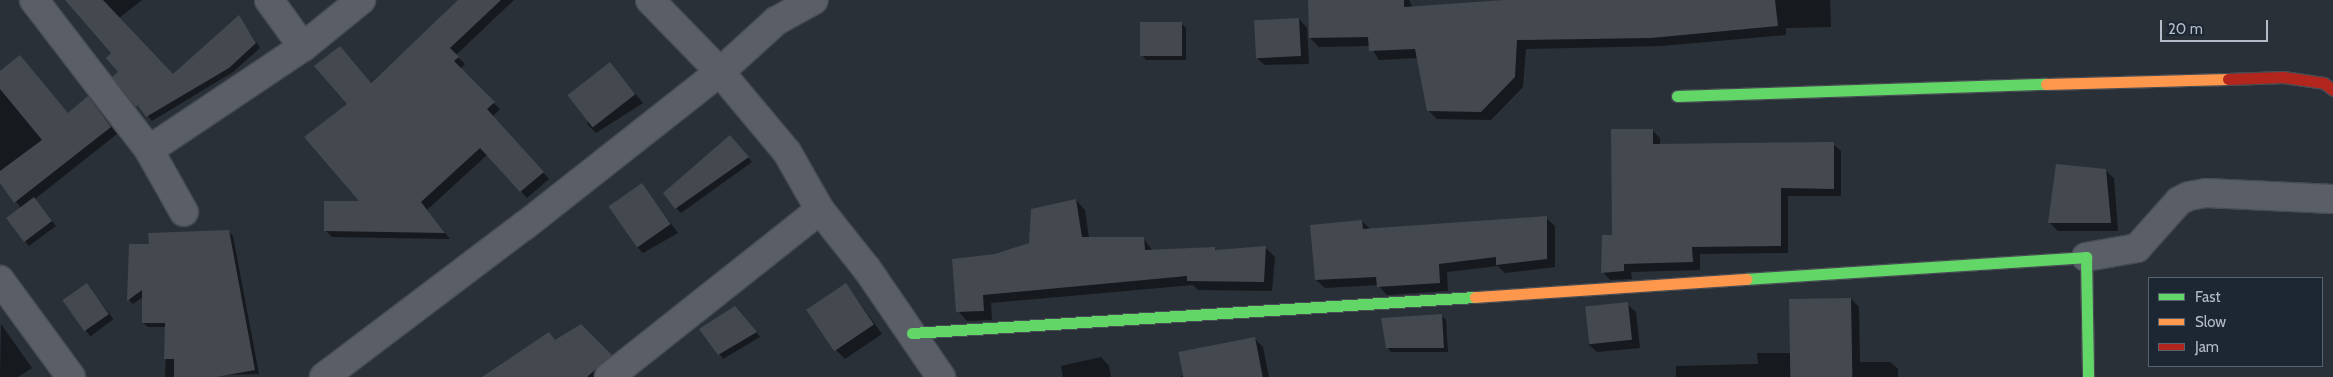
<!DOCTYPE html>
<html>
<head>
<meta charset="utf-8">
<style>
	body { margin:0 }
	#map { position:relative; width:2333px; height:377px; overflow:hidden; background:#2a3038; font-family:Cabin,sans-serif }
	div>[style] { position:absolute }
	.shadow>* { inset:0; background:#0007; transform-origin:0 0 }
	.building>* { inset:0; background:#444950; transform-origin:0 0 }
	.roads { filter:drop-shadow(1px 0 #484c53) drop-shadow(-1px 0 #484c53) drop-shadow(0 1px #484c53) drop-shadow(0 -1px #484c53) }
	.street>* { height:28px; margin:-14px; padding:0 14px; transform-origin:14px; border-radius:14px; background:#5a5e66 }
	.fast>* { height:11px; margin:-5.5px; padding:0 5.5px; transform-origin:5.5px; border-radius:5.5px; background:#63d668 }
	.slow>* { height:11px; margin:-5.5px; padding:0 5.5px; transform-origin:5.5px; border-radius:5.5px; background:#ff974d }
	.jam>* { height:11px; margin:-5.5px; padding:0 5.5px; transform-origin:5.5px; border-radius:5.5px; background:#b3261e }
	span { translate:-50% -50%; white-space:nowrap; text-align:center; line-height:1.15; -webkit-text-stroke:4px #1d2633; paint-order:stroke }
	.legend { position:absolute; left:2148px; top:277px; width:175px; height:90px; box-sizing:border-box; background:#1d2633; border:1px solid #59626f; margin:0; padding:6px 9px; list-style:none; font-size:15px; color:#b4bcc9 }
	.legend li { display:flex; align-items:center; gap:10px; height:25px }
	.legend b { width:25px; border:1px solid #59626f }
	.scale { position:absolute; left:2160px; top:20px; width:108px; height:22px; box-sizing:border-box; border:2px solid #b4bcc9; border-top:0; padding-left:6px; font-size:15px; line-height:18px; white-space:nowrap; color:#b4bcc9; -webkit-text-stroke:4px #1d2633; paint-order:stroke }
</style>
</head>
<body>
<div id="map">
	<div class="shadow">
		<i style="clip-path:polygon(82px 0,142px 0,119px 18px,173px 76px,239px 16px,260px 48px,233px 72px,152px 121px,114px 77px,120px 72px,113px 53px)"></i>
		<i style="clip-path:polygon(459px 0,514px 0,456px 55px,465px 64px,460px 69px,500px 109px,493px 116px,549px 179px,527px 198px,488px 154px,427px 210px,450px 239px,332px 237px,325px 230px,362px 203px,348px 104px)"></i>
		<i style="clip-path:polygon(1359px 0,1409px 0,1413px 8px,1522px 0,1830px 0,1831px 27px,1786px 28px,1786px 35px,1661px 46px,1526px 49px,1523px 87px,1491px 120px,1437px 119px,1428px 110px,1418px 58px,1379px 60px,1370px 46px,1319px 47px,1310px 38px)"></i>
		<i style="clip-path:polygon(1299px 19px,1307px 28px,1309px 64px,1264px 65px,1256px 57px)"></i>
		<i style="clip-path:polygon(1181px 23px,1186px 28px,1186px 60px,1146px 60px,1142px 55px)"></i>
		<i style="clip-path:polygon(610px 64px,643px 103px,596px 133px,587px 124px)"></i>
		<i style="clip-path:polygon(0 73px,68px 114px,88px 98px,117px 134px,35px 199px,56px 226px,29px 246px,25px 241px,21px 208px,0 181px)"></i>
		<i style="clip-path:polygon(1652px 130px,1660px 138px,1660px 145px,1833px 144px,1841px 151px,1841px 196px,1788px 196px,1788px 253px,1700px 254px,1700px 270px,1631px 272px,1632px 279px,1610px 280px,1603px 272px)"></i>
		<i style="clip-path:polygon(734px 141px,752px 162px,681px 213px,676px 208px)"></i>
		<i style="clip-path:polygon(2057px 165px,2105px 170px,2114px 178px,2118px 231px,2058px 231px,2050px 223px)"></i>
		<i style="clip-path:polygon(642px 184px,678px 233px,643px 253px,635px 245px)"></i>
		<i style="clip-path:polygon(1076px 200px,1085px 210px,1089px 238px,1143px 238px,1153px 251px,1214px 248px,1217px 251px,1265px 247px,1275px 257px,1272px 291px,1198px 290px,1193px 285px,991px 303px,992px 320px,967px 321px,958px 311px,995px 255px,1030px 244px)"></i>
		<i style="clip-path:polygon(1546px 218px,1555px 226px,1555px 267px,1505px 273px,1498px 266px,1447px 272px,1448px 291px,1387px 295px,1378px 285px,1325px 288px,1316px 280px,1362px 221px,1371px 230px)"></i>
		<i style="clip-path:polygon(229px 232px,233px 236px,259px 374px,165px 377px,167px 327px,148px 327px,143px 323px,143px 297px,133px 304px,129px 300px,130px 246px,150px 246px)"></i>
		<i style="left:87px;top:284px;width:44px;height:29px;rotate:53deg"></i>
		<i style="clip-path:polygon(846px 284px,882px 334px,845px 359px,836px 350px)"></i>
		<i style="clip-path:polygon(1851px 299px,1859px 307px,1860px 362px,1890px 362px,1898px 369px,1898px 377px,1676px 377px,1676px 366px,1758px 364px,1757px 353px,1792px 353px)"></i>
		<i style="clip-path:polygon(1627px 304px,1636px 312px,1640px 348px,1597px 352px,1588px 344px)"></i>
		<i style="clip-path:polygon(740px 313px,760px 337px,723px 359px,701px 330px)"></i>
		<i style="clip-path:polygon(1442px 316px,1446px 320px,1448px 352px,1391px 352px,1387px 347px)"></i>
		<i style="clip-path:polygon(1px 324px,32px 368px,18px 377px,0 377px)"></i>
		<i style="clip-path:polygon(581px 326px,618px 363px,603px 377px,500px 377px)"></i>
		<i style="clip-path:polygon(1254px 338px,1263px 347px,1269px 377px,1180px 377px)"></i>
		<i style="clip-path:polygon(1101px 357px,1109px 366px,1111px 377px,1063px 377px,1061px 366px)"></i>
	</div>
	<div class="building">
		<i style="clip-path:polygon(65px 0,103px 0,173px 74px,239px 15px,256px 43px,229px 68px,146px 117px,138px 106px,140px 104px,136px 107px,112px 77px,118px 72px,106px 58px,111px 53px)"></i>
		<i style="clip-path:polygon(458px 0,501px 0,450px 48px,459px 57px,454px 61px,495px 102px,487px 109px,544px 172px,520px 192px,480px 148px,421px 202px,445px 233px,324px 231px,324px 201px,359px 201px,304px 137px,347px 104px,314px 66px,340px 46px,371px 83px)"></i>
		<i style="clip-path:polygon(1308px 0,1404px 0,1404px 7px,1504px 0,1775px 0,1778px 26px,1651px 38px,1517px 40px,1515px 77px,1481px 112px,1427px 111px,1415px 49px,1369px 51px,1368px 37px,1309px 38px)"></i>
		<i style="left:1299px;top:18px;width:38px;height:45px;rotate:87deg"></i>
		<i style="left:1140px;top:22px;width:42px;height:34px"></i>
		<i style="clip-path:polygon(20px 55px,68px 113px,88px 96px,111px 127px,14px 203px,0 183px,0 171px,42px 140px,0 89px,0 71px)"></i>
		<i style="left:610px;top:62px;width:41px;height:54px;rotate:52deg"></i>
		<i style="clip-path:polygon(1611px 129px,1653px 129px,1653px 144px,1834px 142px,1834px 189px,1781px 188px,1781px 246px,1692px 247px,1693px 262px,1624px 264px,1624px 271px,1601px 273px,1602px 235px,1612px 235px)"></i>
		<i style="clip-path:polygon(730px 135px,749px 157px,675px 209px,663px 193px)"></i>
		<i style="clip-path:polygon(2056px 164px,2106px 169px,2111px 223px,2048px 223px)"></i>
		<i style="left:642px;top:183px;width:50px;height:41px;rotate:55deg"></i>
		<i style="left:34px;top:197px;width:30px;height:35px;rotate:53deg"></i>
		<i style="clip-path:polygon(1076px 199px,1082px 237px,1144px 237px,1145px 250px,1215px 247px,1215px 250px,1266px 246px,1264px 282px,1187px 281px,1187px 276px,983px 295px,984px 311px,956px 312px,952px 259px,995px 254px,1029px 243px,1031px 209px)"></i>
		<i style="clip-path:polygon(1547px 216px,1547px 259px,1496px 265px,1496px 257px,1439px 264px,1440px 283px,1377px 287px,1376px 277px,1315px 280px,1310px 225px,1362px 220px,1363px 229px)"></i>
		<i style="clip-path:polygon(229px 230px,255px 370px,216px 377px,174px 377px,174px 359px,164px 359px,165px 323px,142px 323px,142px 290px,127px 301px,129px 244px,149px 244px,148px 233px)"></i>
		<i style="left:87px;top:283px;width:38px;height:30px;rotate:55deg"></i>
		<i style="left:846px;top:283px;width:50px;height:48px;rotate:56deg"></i>
		<i style="left:1851px;top:298px;width:79px;height:62px;rotate:89deg"></i>
		<i style="left:1628px;top:302px;width:38px;height:43px;rotate:84deg"></i>
		<i style="clip-path:polygon(735px 306px,757px 332px,718px 355px,699px 329px)"></i>
		<i style="clip-path:polygon(1442px 314px,1444px 348px,1386px 348px,1381px 318px)"></i>
		<i style="clip-path:polygon(581px 324px,612px 355px,587px 377px,482px 377px,549px 332px,555px 340px)"></i>
		<i style="left:1255px;top:337px;width:41px;height:78px;rotate:79deg"></i>
	</div>
	<div class="roads">
		<div class="street">
			<i style="left:34px;top:0;width:189px;rotate:52.5deg"></i>
			<i style="left:149px;top:150px;width:71px;rotate:60.6deg"></i>
			<i style="left:269px;top:0;width:58px;rotate:54.1deg"></i>
			<i style="left:650px;top:0;width:100px;rotate:45.8deg"></i>
			<i style="left:720px;top:72px;width:104px;rotate:50.1deg"></i>
			<i style="left:787px;top:152px;width:67px;rotate:60.4deg"></i>
			<i style="left:820px;top:210px;width:75px;rotate:51.5deg"></i>
			<i style="left:867px;top:269px;width:131px;rotate:55.6deg"></i>
			<i style="left:149px;top:150px;width:185px;rotate:-33.8deg"></i>
			<i style="left:303px;top:47px;width:75px;rotate:-39deg"></i>
			<i style="left:2086px;top:257px;width:52px;rotate:-10deg"></i>
			<i style="left:2137px;top:248px;width:63px;rotate:-48.2deg"></i>
			<i style="left:2179px;top:201px;width:11px;rotate:-27deg"></i>
			<i style="left:2189px;top:196px;width:17px;rotate:-10deg"></i>
			<i style="left:2206px;top:193px;width:127px;rotate:2.7deg"></i>
			<i style="left:0;top:280px;width:120px;rotate:53.8deg"></i>
			<i style="left:324px;top:377px;width:251px;rotate:-37.1deg"></i>
			<i style="left:524px;top:226px;width:249px;rotate:-38.2deg"></i>
			<i style="left:720px;top:72px;width:76px;rotate:-42.3deg"></i>
			<i style="left:776px;top:21px;width:43px;rotate:-28.9deg"></i>
			<i style="left:609px;top:377px;width:269px;rotate:-38.4deg"></i>
		</div>
		<div class="fast">
			<i style="left:1677px;top:96px;width:369px;rotate:-1.9deg"></i>
			<i style="left:1746px;top:279px;width:341px;rotate:-3.7deg"></i>
			<i style="left:2086px;top:257px;width:120px;rotate:89deg"></i>
			<i style="left:912px;top:333px;width:564px;rotate:-3.66deg"></i>
		</div>
		<div class="slow">
			<i style="left:2046px;top:84px;width:182px;rotate:-1.6deg"></i>
			<i style="left:1475px;top:297px;width:272px;rotate:-3.8deg"></i>
		</div>
		<div class="jam">
			<i style="left:2228px;top:79px;width:55px;rotate:-2.1deg"></i>
			<i style="left:2283px;top:77px;width:41px;rotate:8.3deg"></i>
			<i style="left:2324px;top:83px;width:11px;rotate:38deg"></i>
		</div>
	</div>
	<ul class="legend">
	<li><b style="height:6px;background:#63d668"></b>Fast</li>
	<li><b style="height:6px;background:#ff974d"></b>Slow</li>
	<li><b style="height:6px;background:#b3261e"></b>Jam</li>
	</ul>
	<div class="scale">20 m</div>
</div>
</body>
</html>
